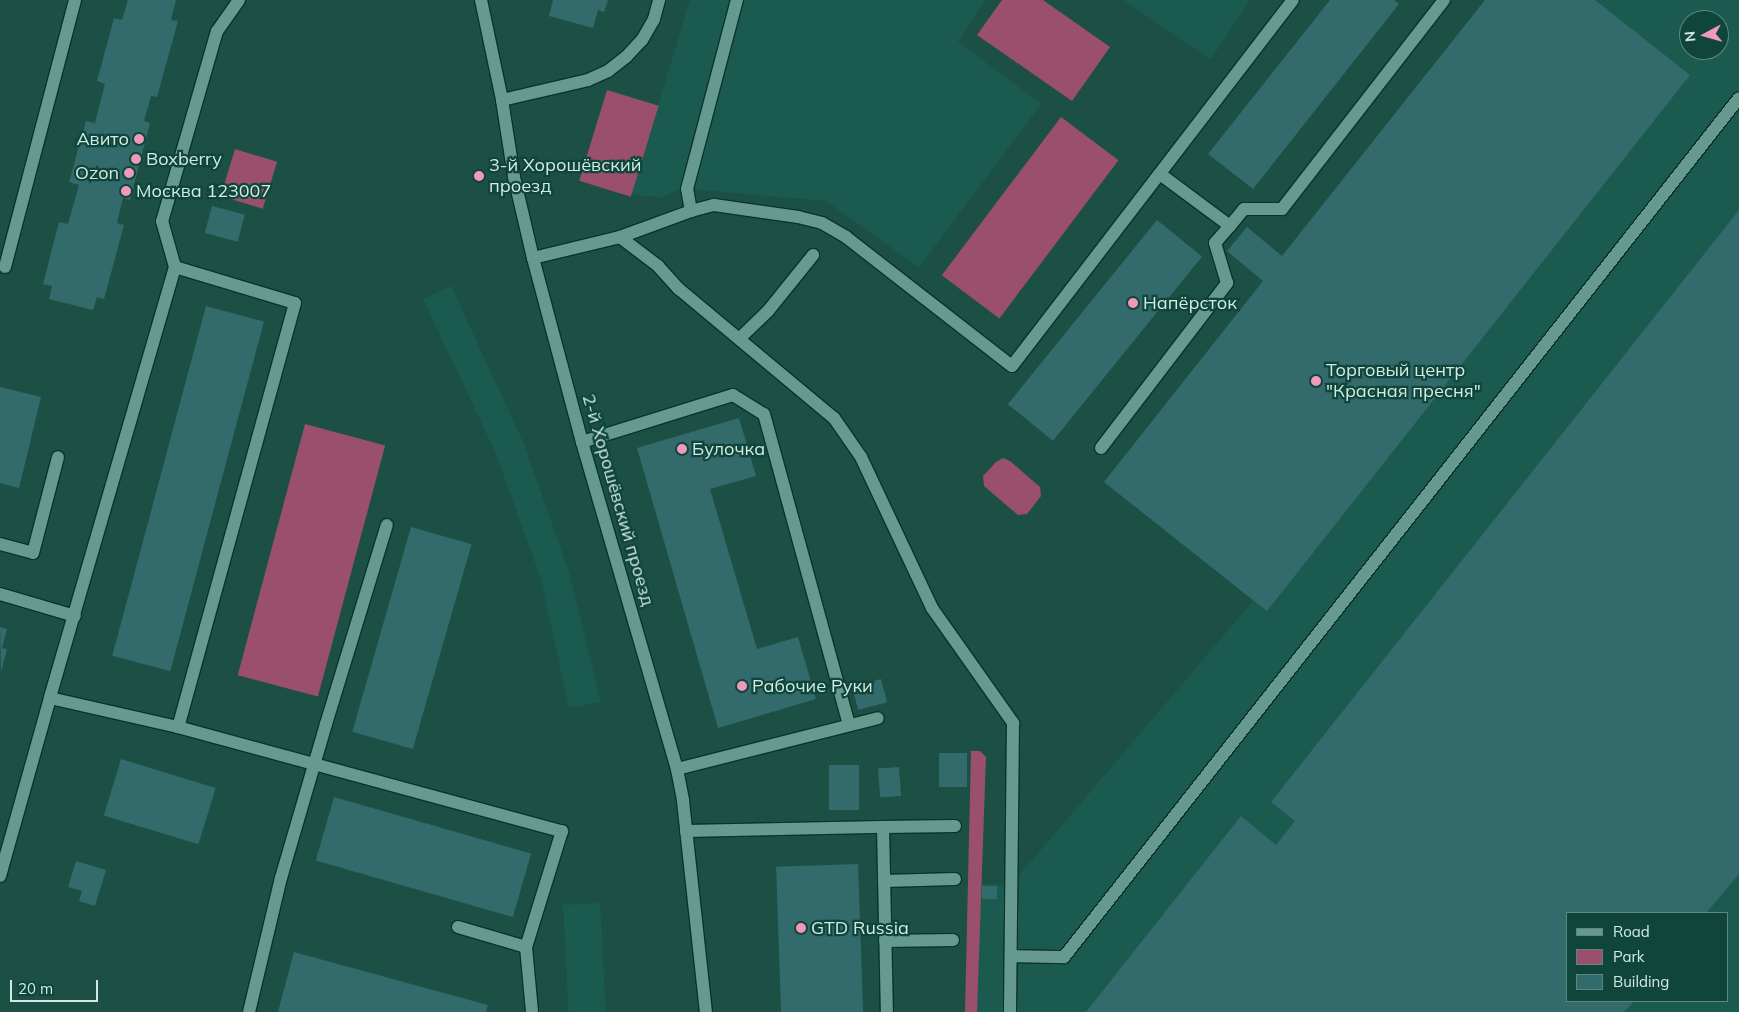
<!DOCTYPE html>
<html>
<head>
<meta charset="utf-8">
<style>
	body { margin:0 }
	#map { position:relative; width:1739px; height:1012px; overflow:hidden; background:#1c5045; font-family:Mulish,sans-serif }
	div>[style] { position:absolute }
	.built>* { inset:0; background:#1b5b4f; transform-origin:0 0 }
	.green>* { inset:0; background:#9a4f6c; transform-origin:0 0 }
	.building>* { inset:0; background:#336a6b; transform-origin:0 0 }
	.roads { filter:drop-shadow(1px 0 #0b332b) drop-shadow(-1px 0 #0b332b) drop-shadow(0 1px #0b332b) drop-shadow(0 -1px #0b332b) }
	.minor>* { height:12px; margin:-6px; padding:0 6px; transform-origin:6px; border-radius:6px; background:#679a8e }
	.dots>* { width:14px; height:14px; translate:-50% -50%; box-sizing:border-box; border:2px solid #0f453a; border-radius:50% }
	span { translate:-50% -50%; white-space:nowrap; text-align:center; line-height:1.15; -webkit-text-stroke:4.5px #0f453a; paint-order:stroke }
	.poi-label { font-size:18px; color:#d1ebe4 }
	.right { translate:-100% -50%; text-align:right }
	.left { translate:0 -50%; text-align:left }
	.street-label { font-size:18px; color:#d1ebe4 }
	.legend { position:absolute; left:1566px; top:912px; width:162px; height:90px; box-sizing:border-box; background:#0f453a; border:1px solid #5d877e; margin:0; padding:6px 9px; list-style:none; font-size:15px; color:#d1ebe4 }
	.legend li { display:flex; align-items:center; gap:10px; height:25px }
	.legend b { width:25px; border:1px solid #5d877e }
	.north { position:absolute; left:1679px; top:10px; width:50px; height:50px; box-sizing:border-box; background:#0f453a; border:1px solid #5d877e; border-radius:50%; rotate:264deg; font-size:14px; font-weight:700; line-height:20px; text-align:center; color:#d1ebe4 }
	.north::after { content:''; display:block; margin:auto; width:18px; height:22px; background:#ef9ab8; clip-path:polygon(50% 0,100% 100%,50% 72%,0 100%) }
	.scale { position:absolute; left:10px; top:980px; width:88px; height:22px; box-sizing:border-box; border:2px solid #d1ebe4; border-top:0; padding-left:6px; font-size:15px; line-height:18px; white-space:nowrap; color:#d1ebe4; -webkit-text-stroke:4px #0f453a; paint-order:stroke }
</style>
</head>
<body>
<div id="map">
	<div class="built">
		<i style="clip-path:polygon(690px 0,985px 0,958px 42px,1041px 104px,919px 267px,826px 201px,680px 188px,664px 197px,631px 195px)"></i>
		<i style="clip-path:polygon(1123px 0,1250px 0,1211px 59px)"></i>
		<i style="clip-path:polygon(evenodd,1485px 0,1739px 0,1739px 1012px,965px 1012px,969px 884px,1011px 885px,1253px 601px,1104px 482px,1485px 0,1689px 20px,1719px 20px,1719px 50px,1689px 50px,1689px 20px,1485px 0,1568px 913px,1728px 913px,1728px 1001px,1568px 1001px,1568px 913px)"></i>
		<i style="clip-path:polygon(451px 286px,523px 442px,568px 569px,601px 702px,569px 708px,541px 579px,495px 451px,423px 299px)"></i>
		<i style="left:600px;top:903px;width:109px;height:37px;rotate:87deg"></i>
	</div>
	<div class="green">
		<i style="clip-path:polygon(1002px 0,1043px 0,1110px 47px,1072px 101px,977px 35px)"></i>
		<i style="left:607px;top:90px;width:54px;height:95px;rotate:17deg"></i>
		<i style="left:1061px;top:117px;width:72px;height:198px;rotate:37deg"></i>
		<i style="left:235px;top:149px;width:44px;height:49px;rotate:17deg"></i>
		<i style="left:305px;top:424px;width:83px;height:260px;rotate:15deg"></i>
		<i style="clip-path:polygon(1003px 458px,1010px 461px,1040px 487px,1041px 496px,1027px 514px,1018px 515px,984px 486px,983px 476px,996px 462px)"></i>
		<i style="clip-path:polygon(971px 751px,980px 751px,986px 757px,977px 1012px,965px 1012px)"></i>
	</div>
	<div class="building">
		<i style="clip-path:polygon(128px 0,176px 0,171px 20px,178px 21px,157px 97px,151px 96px,144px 121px,150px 123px,130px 200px,123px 198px,117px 223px,124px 225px,104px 299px,97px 297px,93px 310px,49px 299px,52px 286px,43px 284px,59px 222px,68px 224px,79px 185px,69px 182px,86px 121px,95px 123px,105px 84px,97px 81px,114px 18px,122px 20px)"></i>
		<i style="clip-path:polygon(553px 0,608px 0,604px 12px,598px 10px,593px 28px,549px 16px)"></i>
		<i style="clip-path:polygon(1330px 0,1394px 0,1399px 4px,1253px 189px,1208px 154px)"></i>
		<i style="clip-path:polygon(1485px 0,1595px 0,1690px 75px,1267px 611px,1104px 482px,1263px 281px,1227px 251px,1247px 227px,1282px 256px)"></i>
		<i style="left:212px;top:206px;width:34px;height:28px;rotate:15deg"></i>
		<i style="clip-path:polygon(1739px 210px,1739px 874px,1706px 913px,1568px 913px,1568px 1001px,1634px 1001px,1624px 1012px,1086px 1012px,1241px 816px,1276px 845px,1295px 821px,1271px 802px)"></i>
		<i style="left:1157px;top:220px;width:58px;height:237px;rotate:39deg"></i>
		<i style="left:206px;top:306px;width:60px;height:362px;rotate:15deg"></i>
		<i style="clip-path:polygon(0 387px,41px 397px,19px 488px,0 483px)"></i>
		<i style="clip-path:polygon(739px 418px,756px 476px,710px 489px,757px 649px,798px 637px,816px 699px,718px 728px,637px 448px)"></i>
		<i style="left:411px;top:527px;width:63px;height:213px;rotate:16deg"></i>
		<i style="clip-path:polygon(0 627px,7px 629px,2px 648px,7px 649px,1px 672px)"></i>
		<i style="left:881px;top:679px;width:24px;height:30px;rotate:75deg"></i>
		<i style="left:939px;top:753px;width:28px;height:34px"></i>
		<i style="left:121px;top:759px;width:99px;height:59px;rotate:17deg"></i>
		<i style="left:829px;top:765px;width:30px;height:45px"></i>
		<i style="left:899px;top:767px;width:29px;height:21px;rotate:86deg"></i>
		<i style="left:334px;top:797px;width:205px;height:66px;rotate:16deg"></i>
		<i style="clip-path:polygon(76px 861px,106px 870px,95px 906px,79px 901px,82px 891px,68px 887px)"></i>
		<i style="left:858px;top:864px;width:148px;height:82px;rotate:88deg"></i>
		<i style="left:982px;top:886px;width:15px;height:13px"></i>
		<i style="clip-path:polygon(294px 952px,488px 1005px,486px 1012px,278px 1012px)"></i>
	</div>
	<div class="roads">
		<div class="minor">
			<i style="left:239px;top:0;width:38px;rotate:125deg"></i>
			<i style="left:217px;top:31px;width:198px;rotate:106.1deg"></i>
			<i style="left:162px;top:221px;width:48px;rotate:74.2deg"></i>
			<i style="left:175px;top:267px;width:449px;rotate:106.2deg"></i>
			<i style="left:50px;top:698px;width:131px;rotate:12.8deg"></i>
			<i style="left:178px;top:727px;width:398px;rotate:15.2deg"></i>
			<i style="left:562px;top:831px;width:121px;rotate:107.2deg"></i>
			<i style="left:481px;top:0;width:102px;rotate:78.1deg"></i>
			<i style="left:502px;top:100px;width:78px;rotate:81.1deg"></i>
			<i style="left:514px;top:177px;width:83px;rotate:76.8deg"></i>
			<i style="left:533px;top:258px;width:190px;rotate:75.1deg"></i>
			<i style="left:582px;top:442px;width:341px;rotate:73.8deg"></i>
			<i style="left:677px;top:769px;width:33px;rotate:79deg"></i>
			<i style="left:683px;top:801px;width:212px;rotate:83.8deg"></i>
			<i style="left:502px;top:100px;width:88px;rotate:-13.1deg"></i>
			<i style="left:588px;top:80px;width:22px;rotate:-24deg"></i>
			<i style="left:608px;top:71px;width:23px;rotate:-38deg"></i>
			<i style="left:626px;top:57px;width:23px;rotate:-47deg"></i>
			<i style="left:642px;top:40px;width:24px;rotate:-60deg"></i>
			<i style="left:654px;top:19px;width:20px;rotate:-75deg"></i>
			<i style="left:691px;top:211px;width:22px;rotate:-100deg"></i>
			<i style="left:687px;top:189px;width:196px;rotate:-75.2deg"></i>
			<i style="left:1230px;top:226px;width:22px;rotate:-51deg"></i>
			<i style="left:1244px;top:209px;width:38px"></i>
			<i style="left:1282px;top:209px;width:264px;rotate:-52.2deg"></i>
			<i style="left:620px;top:237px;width:48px;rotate:37.3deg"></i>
			<i style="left:658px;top:266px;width:31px;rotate:48deg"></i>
			<i style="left:679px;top:289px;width:202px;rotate:39.8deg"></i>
			<i style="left:834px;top:418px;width:47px;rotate:55.3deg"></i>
			<i style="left:861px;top:457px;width:167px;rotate:64.8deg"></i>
			<i style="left:932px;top:608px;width:141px;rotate:54.8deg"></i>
			<i style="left:1013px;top:723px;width:289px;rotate:90.6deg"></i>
			<i style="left:533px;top:258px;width:89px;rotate:-13.6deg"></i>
			<i style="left:620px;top:237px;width:76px;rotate:-20.1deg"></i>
			<i style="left:691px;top:211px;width:24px;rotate:-15deg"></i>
			<i style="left:714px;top:205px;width:85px;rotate:8.1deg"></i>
			<i style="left:798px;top:217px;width:25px;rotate:14deg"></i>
			<i style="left:822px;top:223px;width:28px;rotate:30deg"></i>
			<i style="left:846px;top:237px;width:210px;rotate:37.9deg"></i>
			<i style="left:1012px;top:366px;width:461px;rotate:-52.5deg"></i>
			<i style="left:5px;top:267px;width:276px;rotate:-75.3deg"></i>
			<i style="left:175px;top:267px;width:125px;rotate:16.7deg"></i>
			<i style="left:295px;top:303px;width:440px;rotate:105.4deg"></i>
			<i style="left:740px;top:338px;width:39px;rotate:-44deg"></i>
			<i style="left:768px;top:311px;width:72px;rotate:-51.2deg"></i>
			<i style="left:582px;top:442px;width:158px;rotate:-17.3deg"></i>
			<i style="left:733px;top:395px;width:36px;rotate:32deg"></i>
			<i style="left:764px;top:414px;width:322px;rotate:74.7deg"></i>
			<i style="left:1101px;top:448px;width:208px;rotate:-52.6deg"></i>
			<i style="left:1227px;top:283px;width:42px;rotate:-106.7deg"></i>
			<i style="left:1215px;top:243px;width:23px;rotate:-49deg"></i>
			<i style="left:1230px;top:226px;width:87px;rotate:-143.4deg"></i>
			<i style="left:0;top:544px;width:34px;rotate:15deg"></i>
			<i style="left:33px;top:553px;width:99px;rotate:-75.4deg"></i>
			<i style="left:0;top:594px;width:78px;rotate:16.3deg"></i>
			<i style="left:677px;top:769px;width:207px;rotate:-14.2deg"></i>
			<i style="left:883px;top:827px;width:72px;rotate:-0.8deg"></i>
			<i style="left:686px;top:831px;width:197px;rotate:-1.2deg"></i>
			<i style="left:883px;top:827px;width:185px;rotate:88.8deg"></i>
			<i style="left:0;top:876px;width:185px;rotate:-74.3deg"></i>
			<i style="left:884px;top:881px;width:71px;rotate:-1.6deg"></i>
			<i style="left:458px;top:927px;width:71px;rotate:16.4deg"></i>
			<i style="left:526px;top:947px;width:65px;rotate:84.7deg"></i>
			<i style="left:885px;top:941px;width:68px;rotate:-0.8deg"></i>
			<i style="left:1011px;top:956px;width:53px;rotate:1.1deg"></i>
			<i style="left:1064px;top:957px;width:1092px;rotate:-51.84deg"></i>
			<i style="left:249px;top:1012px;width:138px;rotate:-76.6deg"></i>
			<i style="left:281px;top:878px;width:160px;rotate:-73.7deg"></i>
			<i style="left:326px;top:724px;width:208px;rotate:-73deg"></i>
		</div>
	</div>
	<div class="dots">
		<i style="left:139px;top:139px;background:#ef9ab8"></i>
		<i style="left:136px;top:159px;background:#ef9ab8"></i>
		<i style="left:129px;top:173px;background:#ef9ab8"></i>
		<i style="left:479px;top:176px;background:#ef9ab8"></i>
		<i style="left:126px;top:191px;background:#ef9ab8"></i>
		<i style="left:1133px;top:303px;background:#ef9ab8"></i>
		<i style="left:1316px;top:381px;background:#ef9ab8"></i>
		<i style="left:682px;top:449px;background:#ef9ab8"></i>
		<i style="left:742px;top:686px;background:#ef9ab8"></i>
		<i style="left:801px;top:928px;background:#ef9ab8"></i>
	</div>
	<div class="poi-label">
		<span class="right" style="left:129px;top:139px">Авито</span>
		<span class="left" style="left:146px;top:159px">Boxberry</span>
		<span class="left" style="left:489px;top:176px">3-й Хорошёвский<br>проезд</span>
		<span class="right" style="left:119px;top:173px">Ozon</span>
		<span class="left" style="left:136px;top:191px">Москва 123007</span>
		<span class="left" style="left:1143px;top:303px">Напёрсток</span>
		<span class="left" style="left:1326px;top:381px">Торговый центр<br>"Красная пресня"</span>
		<span class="left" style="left:692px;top:449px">Булочка</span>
		<span class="left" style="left:752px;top:686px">Рабочие Руки</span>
		<span class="left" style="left:811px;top:928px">GTD Russia</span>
	</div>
	<div class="street-label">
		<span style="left:618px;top:500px;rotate:74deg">2-й Хорошёвский проезд</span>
	</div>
	<ul class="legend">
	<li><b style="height:6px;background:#679a8e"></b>Road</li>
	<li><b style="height:14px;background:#9a4f6c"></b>Park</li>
	<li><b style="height:14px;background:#336a6b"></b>Building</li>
	</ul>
	<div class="north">N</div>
	<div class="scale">20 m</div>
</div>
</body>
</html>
